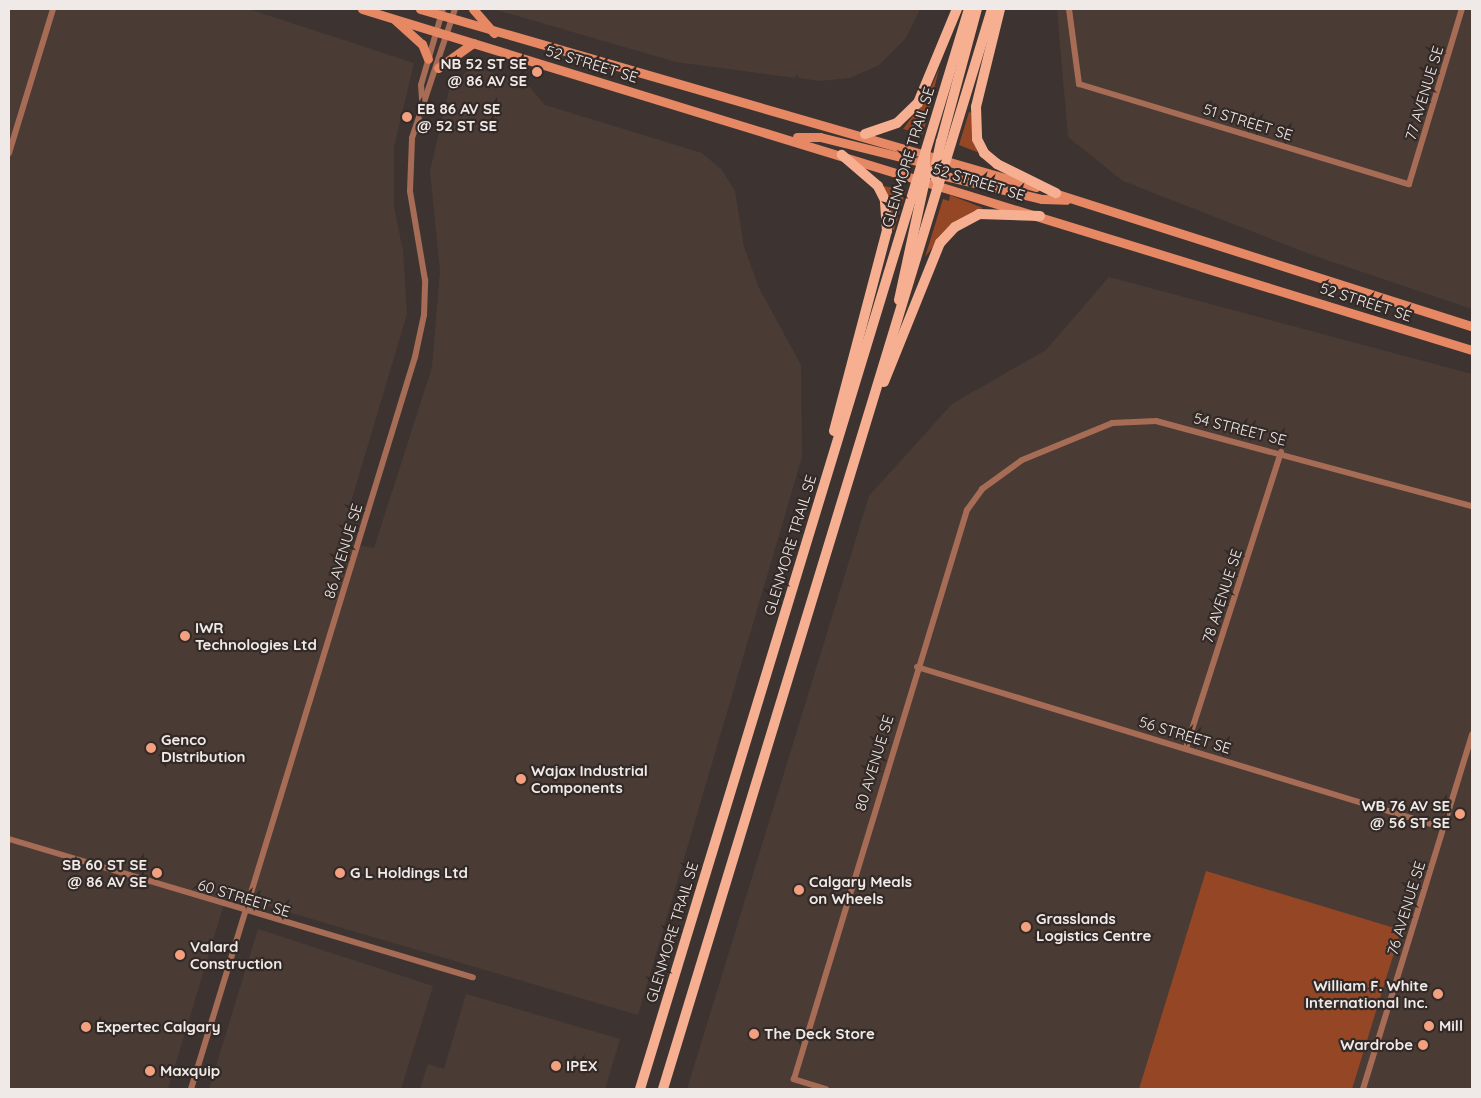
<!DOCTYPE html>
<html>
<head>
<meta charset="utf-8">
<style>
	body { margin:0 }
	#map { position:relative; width:1481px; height:1098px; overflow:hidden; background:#3d3431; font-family:Quicksand,sans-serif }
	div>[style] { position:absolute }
	.built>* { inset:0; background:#4b3b35 }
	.green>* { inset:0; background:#954725 }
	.minor>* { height:6px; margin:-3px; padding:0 3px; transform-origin:3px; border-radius:3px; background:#a76c55 }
	.secondary>* { height:9px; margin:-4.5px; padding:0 4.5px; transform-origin:4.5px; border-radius:4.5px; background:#e68863 }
	.primary>* { height:10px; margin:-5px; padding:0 5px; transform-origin:5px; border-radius:5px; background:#f7af92 }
	.dots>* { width:14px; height:14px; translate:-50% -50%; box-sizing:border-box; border:2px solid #332a27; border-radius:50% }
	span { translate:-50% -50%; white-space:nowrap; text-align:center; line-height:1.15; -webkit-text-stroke:4.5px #332a27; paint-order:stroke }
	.poi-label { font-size:15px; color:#efeae7; font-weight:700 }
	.right { translate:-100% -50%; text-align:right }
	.left { translate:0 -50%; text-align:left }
	.street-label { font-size:15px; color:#efeae7 }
	.frame { position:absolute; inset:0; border:10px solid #efeae7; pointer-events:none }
</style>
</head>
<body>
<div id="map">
	<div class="built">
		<i style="clip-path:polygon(9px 9px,249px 9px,414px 63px,394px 147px,394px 207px,403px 251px,407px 314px,339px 542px,374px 548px,432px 367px,440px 270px,430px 171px,449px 90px,472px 66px,527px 84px,545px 105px,702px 153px,722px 170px,735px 191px,744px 247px,759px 288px,801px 365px,802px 457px,638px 1015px,227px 894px,168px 1089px,9px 1089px)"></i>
		<i style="clip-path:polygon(493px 9px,920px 9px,906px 38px,879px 65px,850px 78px,820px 81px,799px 78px,796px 74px,795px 78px,676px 62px)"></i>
		<i style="clip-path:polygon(1057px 9px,1472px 9px,1472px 309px,1312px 255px,1123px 181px,1068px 137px)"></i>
		<i style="clip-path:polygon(1109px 277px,1472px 374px,1472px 1089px,687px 1089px,869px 496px,952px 404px,1046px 350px)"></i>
		<i style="clip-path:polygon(258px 929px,433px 986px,401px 1089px,209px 1089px)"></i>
		<i style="clip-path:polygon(466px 994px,620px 1039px,605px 1089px,420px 1089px,428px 1064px,444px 1069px)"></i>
	</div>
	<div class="green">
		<i style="clip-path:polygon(939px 69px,923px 134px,903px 129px,927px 97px)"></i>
		<i style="clip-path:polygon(969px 112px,972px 113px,977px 152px,959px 145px)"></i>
		<i style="clip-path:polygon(883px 186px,906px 190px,894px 230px,891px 229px,890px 203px)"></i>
		<i style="clip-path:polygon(950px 195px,983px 208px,952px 223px,925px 257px,943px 199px,949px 201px)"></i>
		<i style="clip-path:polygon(1206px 871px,1401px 930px,1352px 1089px,1139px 1089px)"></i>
	</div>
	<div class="minor">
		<i style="left:1069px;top:9px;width:76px;rotate:82.4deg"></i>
		<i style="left:1079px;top:84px;width:345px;rotate:16.9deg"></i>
		<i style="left:1409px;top:184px;width:183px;rotate:-73.2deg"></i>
		<i style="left:422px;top:99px;width:14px;rotate:-94deg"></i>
		<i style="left:421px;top:85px;width:79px;rotate:-73.9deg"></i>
		<i style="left:9px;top:153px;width:151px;rotate:-73deg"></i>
		<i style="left:917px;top:667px;width:551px;rotate:16.99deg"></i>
		<i style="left:1186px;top:748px;width:311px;rotate:-72.2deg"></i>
		<i style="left:9px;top:839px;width:484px;rotate:16.6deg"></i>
		<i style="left:191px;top:1089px;width:766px;rotate:-72.99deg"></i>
		<i style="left:415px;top:357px;width:43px;rotate:-77.9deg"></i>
		<i style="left:424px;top:315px;width:35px;rotate:-88deg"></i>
		<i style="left:425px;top:280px;width:90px;rotate:-99.6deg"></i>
		<i style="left:410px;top:191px;width:53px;rotate:-87.8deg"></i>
		<i style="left:412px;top:138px;width:136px;rotate:-71.6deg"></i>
		<i style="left:826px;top:1089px;width:34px;rotate:-163deg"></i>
		<i style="left:794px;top:1079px;width:595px;rotate:-73.09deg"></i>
		<i style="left:967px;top:510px;width:26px;rotate:-54deg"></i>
		<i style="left:982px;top:489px;width:49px;rotate:-35.9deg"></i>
		<i style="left:1022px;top:460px;width:97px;rotate:-22.3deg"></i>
		<i style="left:1112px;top:423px;width:44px;rotate:-2.6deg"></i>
		<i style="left:1156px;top:421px;width:327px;rotate:15.1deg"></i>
		<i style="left:1363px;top:1089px;width:371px;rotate:-72.9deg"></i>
	</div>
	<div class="secondary">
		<i style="left:362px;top:9px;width:1161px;rotate:17.08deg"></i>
		<i style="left:420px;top:9px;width:641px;rotate:16.12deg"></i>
		<i style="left:473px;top:9px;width:32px;rotate:49deg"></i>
		<i style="left:395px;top:20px;width:36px;rotate:42deg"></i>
		<i style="left:422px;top:44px;width:16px;rotate:68deg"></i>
		<i style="left:438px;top:68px;width:43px;rotate:-35.5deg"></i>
		<i style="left:797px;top:137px;width:23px"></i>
		<i style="left:820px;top:137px;width:112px;rotate:13.9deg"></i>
		<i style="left:937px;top:174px;width:108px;rotate:13.4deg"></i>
		<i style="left:1042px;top:199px;width:24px;rotate:2deg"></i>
		<i style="left:1051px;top:192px;width:442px;rotate:17.7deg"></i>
	</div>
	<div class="primary">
		<i style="left:1000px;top:9px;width:101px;rotate:103.8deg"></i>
		<i style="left:976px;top:107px;width:32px;rotate:88deg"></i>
		<i style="left:977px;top:139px;width:16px;rotate:63deg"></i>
		<i style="left:984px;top:153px;width:17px;rotate:40deg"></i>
		<i style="left:997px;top:164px;width:66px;rotate:26.2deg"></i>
		<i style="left:865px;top:134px;width:34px;rotate:-19deg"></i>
		<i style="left:897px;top:123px;width:29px;rotate:-44deg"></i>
		<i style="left:918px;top:103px;width:102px;rotate:-67.5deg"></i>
		<i style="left:939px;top:184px;width:11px;rotate:-117deg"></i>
		<i style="left:934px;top:174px;width:33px;rotate:-78deg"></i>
		<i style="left:941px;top:142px;width:138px;rotate:-74.9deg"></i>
		<i style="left:899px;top:300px;width:123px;rotate:-77.8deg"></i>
		<i style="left:925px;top:180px;width:24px;rotate:-90deg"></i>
		<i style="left:884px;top:382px;width:150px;rotate:-68.1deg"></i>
		<i style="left:940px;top:243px;width:22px;rotate:-47deg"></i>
		<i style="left:955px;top:227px;width:27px;rotate:-28deg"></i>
		<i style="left:979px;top:214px;width:61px;rotate:1.9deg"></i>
		<i style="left:834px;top:431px;width:207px;rotate:-75.2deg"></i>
		<i style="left:887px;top:231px;width:31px;rotate:-94deg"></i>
		<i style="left:885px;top:200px;width:16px;rotate:-117deg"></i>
		<i style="left:878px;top:186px;width:48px;rotate:-139.3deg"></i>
		<i style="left:640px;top:1089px;width:1129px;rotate:-73.06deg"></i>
		<i style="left:663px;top:1089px;width:1129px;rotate:-73.06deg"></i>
	</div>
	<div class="dots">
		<i style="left:537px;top:72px;background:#f2a080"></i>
		<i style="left:407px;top:117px;background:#f2a080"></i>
		<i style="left:185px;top:636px;background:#f2a080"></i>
		<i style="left:151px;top:748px;background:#f2a080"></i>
		<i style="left:521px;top:779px;background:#f2a080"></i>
		<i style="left:1460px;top:814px;background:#f2a080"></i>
		<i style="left:157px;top:873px;background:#f2a080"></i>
		<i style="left:340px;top:873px;background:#f2a080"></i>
		<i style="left:799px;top:890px;background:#f2a080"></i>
		<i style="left:1026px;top:927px;background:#f2a080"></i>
		<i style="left:180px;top:955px;background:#f2a080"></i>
		<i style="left:1438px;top:994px;background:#f2a080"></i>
		<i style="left:1429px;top:1026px;background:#f2a080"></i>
		<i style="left:86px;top:1027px;background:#f2a080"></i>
		<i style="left:754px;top:1034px;background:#f2a080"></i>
		<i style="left:1423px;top:1045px;background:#f2a080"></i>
		<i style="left:556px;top:1066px;background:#f2a080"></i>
		<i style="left:150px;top:1071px;background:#f2a080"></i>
	</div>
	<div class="poi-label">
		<span class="right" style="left:527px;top:72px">NB 52 ST SE<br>@ 86 AV SE</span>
		<span class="left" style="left:417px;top:117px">EB 86 AV SE<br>@ 52 ST SE</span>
		<span class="left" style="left:195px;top:636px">IWR<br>Technologies Ltd</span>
		<span class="left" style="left:161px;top:748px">Genco<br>DIstribution</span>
		<span class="left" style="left:531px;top:779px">Wajax Industrial<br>Components</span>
		<span class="right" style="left:1450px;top:814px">WB 76 AV SE<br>@ 56 ST SE</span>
		<span class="right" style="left:147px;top:873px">SB 60 ST SE<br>@ 86 AV SE</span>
		<span class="left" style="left:350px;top:873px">G L Holdings Ltd</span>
		<span class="left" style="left:809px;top:890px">Calgary Meals<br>on Wheels</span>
		<span class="left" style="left:1036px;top:927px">Grasslands<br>Logistics Centre</span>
		<span class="left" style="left:190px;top:955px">Valard<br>Construction</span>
		<span class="right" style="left:1428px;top:994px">William F. White<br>International Inc.</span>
		<span class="left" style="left:1439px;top:1026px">Mill</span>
		<span class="left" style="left:96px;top:1027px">Expertec Calgary</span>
		<span class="left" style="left:764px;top:1034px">The Deck Store</span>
		<span class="right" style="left:1413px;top:1045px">Wardrobe</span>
		<span class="left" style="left:566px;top:1066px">IPEX</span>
		<span class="left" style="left:160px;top:1071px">Maxquip</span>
	</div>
	<div class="street-label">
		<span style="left:592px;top:64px;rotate:17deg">52 STREET SE</span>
		<span style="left:1424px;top:93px;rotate:-73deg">77 AVENUE SE</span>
		<span style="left:1248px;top:122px;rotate:17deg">51 STREET SE</span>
		<span style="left:908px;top:157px;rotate:-73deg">GLENMORE TRAIL SE</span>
		<span style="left:979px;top:182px;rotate:17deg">52 STREET SE</span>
		<span style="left:1366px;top:302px;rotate:18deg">52 STREET SE</span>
		<span style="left:1240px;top:429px;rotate:14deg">54 STREET SE</span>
		<span style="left:790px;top:545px;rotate:-73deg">GLENMORE TRAIL SE</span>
		<span style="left:343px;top:551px;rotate:-73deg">86 AVENUE SE</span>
		<span style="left:1222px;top:596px;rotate:-72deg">78 AVENUE SE</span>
		<span style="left:1185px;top:735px;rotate:17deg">56 STREET SE</span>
		<span style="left:874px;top:763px;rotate:-73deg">80 AVENUE SE</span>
		<span style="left:244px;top:898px;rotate:17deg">60 STREET SE</span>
		<span style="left:1406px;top:908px;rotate:-73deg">76 AVENUE SE</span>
		<span style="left:672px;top:932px;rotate:-73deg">GLENMORE TRAIL SE</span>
	</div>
	<div class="frame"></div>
</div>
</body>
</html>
